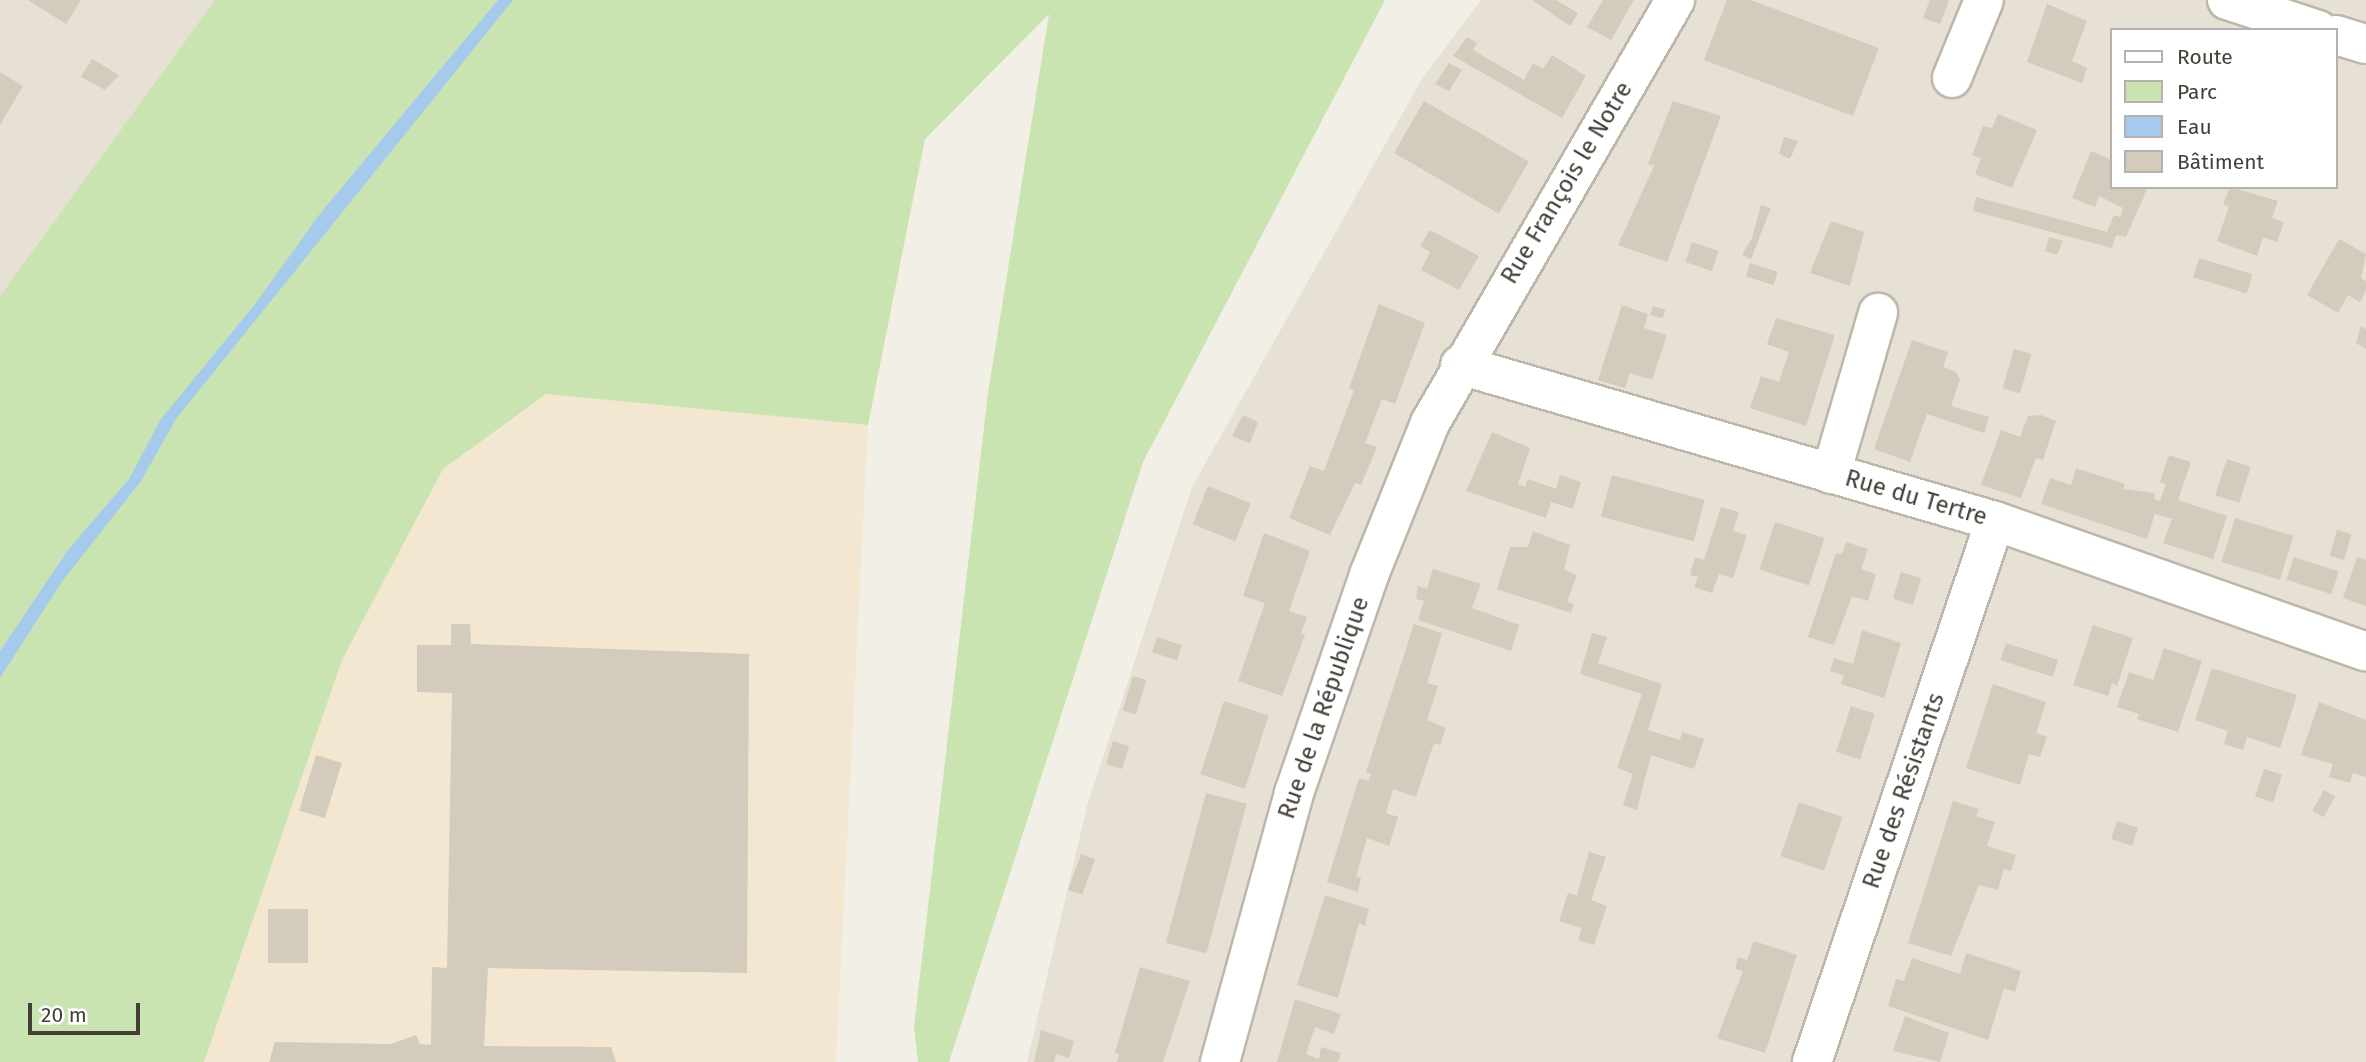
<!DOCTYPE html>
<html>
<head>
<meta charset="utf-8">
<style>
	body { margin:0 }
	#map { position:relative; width:2366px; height:1062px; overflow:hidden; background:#f2efe6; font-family:"Fira Sans",sans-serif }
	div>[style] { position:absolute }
	.residential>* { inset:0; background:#e6e1d4 }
	.commercial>* { inset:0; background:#f3e7d2 }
	.green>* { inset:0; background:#c9e4b0 }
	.water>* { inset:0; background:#a5caec }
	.building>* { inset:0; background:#d3cbbc; transform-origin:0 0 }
	.roads { filter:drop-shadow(2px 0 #bdb7a9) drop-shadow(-2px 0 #bdb7a9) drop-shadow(0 2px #bdb7a9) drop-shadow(0 -2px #bdb7a9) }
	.street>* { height:38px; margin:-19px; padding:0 19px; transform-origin:19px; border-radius:19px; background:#fff }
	span { translate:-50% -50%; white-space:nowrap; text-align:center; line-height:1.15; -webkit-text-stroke:5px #fff; paint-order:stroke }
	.street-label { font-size:24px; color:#443f36 }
	.legend { position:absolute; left:2110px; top:28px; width:228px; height:161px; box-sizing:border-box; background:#fff; border:2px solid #b4b2af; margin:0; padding:9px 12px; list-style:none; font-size:21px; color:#443f36 }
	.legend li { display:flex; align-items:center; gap:14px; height:35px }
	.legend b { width:35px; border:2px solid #b4b2af }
	.scale { position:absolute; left:28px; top:1003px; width:112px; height:32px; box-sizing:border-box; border:4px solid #443f36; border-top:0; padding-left:9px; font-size:21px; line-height:24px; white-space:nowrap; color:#443f36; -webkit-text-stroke:5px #fff; paint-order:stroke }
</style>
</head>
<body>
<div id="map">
	<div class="residential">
		<i style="clip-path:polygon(0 0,215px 0,0 296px)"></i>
		<i style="clip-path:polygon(evenodd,1481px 0,2366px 0,2366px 1062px,1027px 1062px,1087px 806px,1192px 487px,1422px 79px,1481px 0,2112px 30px,2336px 30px,2336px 187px,2112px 187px,2112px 30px)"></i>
	</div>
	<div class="commercial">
		<i style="clip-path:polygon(545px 394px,868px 425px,836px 1062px,204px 1062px,342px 660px,443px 469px)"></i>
	</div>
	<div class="green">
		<i style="clip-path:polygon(215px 0,1385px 0,1143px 462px,949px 1062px,918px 1062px,914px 1027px,988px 393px,1049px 14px,925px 139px,868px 425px,546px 394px,443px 469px,342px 660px,204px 1062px,0 1062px,0 296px)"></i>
	</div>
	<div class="water">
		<i style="clip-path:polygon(498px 0,513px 0,176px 419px,141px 481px,61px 583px,0 678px,0 651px,68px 550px,129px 479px,161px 419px,256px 303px,319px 215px)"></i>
	</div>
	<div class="building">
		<i style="clip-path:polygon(28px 0,81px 0,66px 24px)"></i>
		<i style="clip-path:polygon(1532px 0,1556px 0,1578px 13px,1570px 26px)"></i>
		<i style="clip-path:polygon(1603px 0,1634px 0,1611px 40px,1587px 27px)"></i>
		<i style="clip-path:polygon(1727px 0,1751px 0,1879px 48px,1853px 116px,1704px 60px)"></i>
		<i style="clip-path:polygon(1930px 0,1949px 0,1940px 24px,1923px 18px)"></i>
		<i style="clip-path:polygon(2047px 4px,2087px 21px,2072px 61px,2087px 68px,2082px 83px,2027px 62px)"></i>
		<i style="clip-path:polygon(1467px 37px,1477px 43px,1473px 50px,1524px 80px,1533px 63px,1543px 69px,1552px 55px,1586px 76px,1562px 118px,1453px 56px)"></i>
		<i style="clip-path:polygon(92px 59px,119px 75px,105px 90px,81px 77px)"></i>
		<i style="clip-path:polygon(1449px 63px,1462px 70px,1449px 91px,1435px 84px)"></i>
		<i style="clip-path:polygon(0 72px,23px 86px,0 125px)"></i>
		<i style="left:1424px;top:101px;width:121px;height:60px;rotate:30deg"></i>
		<i style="clip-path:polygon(1673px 101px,1721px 116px,1667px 262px,1618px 245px,1654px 166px,1648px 164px)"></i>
		<i style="clip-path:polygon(1998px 114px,2037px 130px,2012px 188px,1975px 174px,1981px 158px,1972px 155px,1983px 126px,1992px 128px)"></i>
		<i style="clip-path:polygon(1784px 137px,1798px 141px,1790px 159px,1779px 154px)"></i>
		<i style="clip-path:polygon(2091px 151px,2112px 160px,2112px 187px,2148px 187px,2126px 237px,2116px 235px,2112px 248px,1973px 211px,1976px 197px,2107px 232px,2114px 215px,2120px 217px,2123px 208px,2099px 196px,2095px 207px,2072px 198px)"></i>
		<i style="clip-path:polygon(2230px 187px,2278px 201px,2272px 218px,2284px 222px,2277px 242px,2263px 237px,2257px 256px,2217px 241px,2229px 207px,2223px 204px)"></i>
		<i style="clip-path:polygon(1761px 205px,1771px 208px,1751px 259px,1742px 255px,1752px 238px)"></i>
		<i style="clip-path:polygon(1831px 221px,1864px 232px,1850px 286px,1810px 273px)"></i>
		<i style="clip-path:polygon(1430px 230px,1479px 256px,1459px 290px,1421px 270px,1430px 252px,1420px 246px)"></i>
		<i style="clip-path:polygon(2049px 237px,2063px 241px,2057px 255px,2045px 251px)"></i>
		<i style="clip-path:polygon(2339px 239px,2366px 254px,2361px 278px,2366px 281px,2366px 291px,2360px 302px,2348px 295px,2338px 313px,2307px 295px)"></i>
		<i style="left:1692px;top:242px;width:28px;height:21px;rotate:19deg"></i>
		<i style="left:2199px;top:258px;width:56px;height:20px;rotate:17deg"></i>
		<i style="left:1750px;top:263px;width:29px;height:14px;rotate:18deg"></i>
		<i style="clip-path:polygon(1379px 304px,1425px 323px,1395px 404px,1382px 399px,1365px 443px,1377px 447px,1361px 485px,1355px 483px,1330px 535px,1289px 518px,1310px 466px,1324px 471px,1354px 390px,1349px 388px)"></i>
		<i style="clip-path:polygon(1622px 305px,1648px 314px,1644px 328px,1667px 335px,1652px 380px,1630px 373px,1625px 388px,1598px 380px)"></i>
		<i style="left:1653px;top:306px;width:13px;height:9px;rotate:18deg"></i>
		<i style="clip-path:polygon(1776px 318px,1835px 335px,1806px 426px,1750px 408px,1761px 376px,1779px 382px,1789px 352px,1767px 344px)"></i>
		<i style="clip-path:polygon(2361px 326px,2366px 329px,2366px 349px,2356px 343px)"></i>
		<i style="clip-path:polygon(1912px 340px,1948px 352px,1943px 367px,1956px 372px,1960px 379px,1951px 406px,1989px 417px,1984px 433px,1927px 414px,1910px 462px,1874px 449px)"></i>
		<i style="left:2014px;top:349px;width:18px;height:41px;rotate:16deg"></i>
		<i style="clip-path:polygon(1243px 415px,1258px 422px,1250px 443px,1232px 436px)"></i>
		<i style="clip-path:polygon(2041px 415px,2056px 421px,2043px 460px,2036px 458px,2021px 498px,1981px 485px,2001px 430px,2020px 437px,2028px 416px)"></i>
		<i style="clip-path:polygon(1492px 432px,1530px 448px,1518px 484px,1525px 487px,1528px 479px,1556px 489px,1560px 475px,1581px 482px,1573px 509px,1551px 502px,1546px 518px,1466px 491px)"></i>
		<i style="clip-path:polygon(2169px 455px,2191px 462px,2178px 500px,2227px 516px,2213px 559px,2163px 543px,2172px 519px,2155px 514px,2147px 539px,2041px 504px,2050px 478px,2071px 485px,2076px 468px,2125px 484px,2123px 489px,2155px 493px,2154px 499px,2160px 501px,2166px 484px,2160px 482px)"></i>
		<i style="left:2227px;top:459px;width:25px;height:38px;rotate:18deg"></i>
		<i style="left:1612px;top:475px;width:96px;height:43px;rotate:15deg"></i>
		<i style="left:1208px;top:486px;width:46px;height:41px;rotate:22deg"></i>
		<i style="clip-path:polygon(1721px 507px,1739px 512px,1733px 531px,1747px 535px,1733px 578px,1719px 574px,1712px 593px,1694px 587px,1698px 577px,1690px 575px,1695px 557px,1704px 560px)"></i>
		<i style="left:2235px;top:518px;width:61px;height:46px;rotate:17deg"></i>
		<i style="left:1775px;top:522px;width:52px;height:50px;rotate:18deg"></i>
		<i style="left:2337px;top:530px;width:15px;height:27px;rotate:16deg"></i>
		<i style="clip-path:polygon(1533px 531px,1570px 545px,1564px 570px,1577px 575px,1567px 602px,1574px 604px,1571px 613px,1497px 589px,1510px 547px,1528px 547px)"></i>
		<i style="clip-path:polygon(1264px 533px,1310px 551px,1289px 611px,1307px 617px,1301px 633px,1305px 635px,1282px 696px,1238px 681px,1265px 603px,1243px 596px)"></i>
		<i style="clip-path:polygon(1846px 542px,1868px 549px,1861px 569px,1876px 574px,1868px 601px,1852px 596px,1834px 645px,1808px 637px,1836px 553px,1842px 554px)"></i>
		<i style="left:2294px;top:557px;width:47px;height:24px;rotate:18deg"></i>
		<i style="clip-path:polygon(2357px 557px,2366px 560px,2366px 606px,2343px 598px)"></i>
		<i style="clip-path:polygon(1433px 569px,1481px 584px,1472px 608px,1519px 625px,1511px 651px,1418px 620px,1424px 601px,1416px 599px,1418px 586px,1427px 589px)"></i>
		<i style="left:1901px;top:572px;width:21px;height:28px;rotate:17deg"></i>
		<i style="clip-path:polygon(451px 624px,470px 624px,471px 644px,749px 654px,747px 973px,488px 968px,484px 1046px,611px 1047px,616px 1062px,269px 1062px,275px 1042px,391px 1044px,416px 1035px,420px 1044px,431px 1045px,432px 967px,447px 968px,452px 693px,417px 692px,417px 645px,451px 645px)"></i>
		<i style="clip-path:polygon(1414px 624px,1442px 633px,1427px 683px,1438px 686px,1427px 720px,1446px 728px,1440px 745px,1434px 743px,1416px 797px,1393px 789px,1386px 813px,1398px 817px,1389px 846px,1367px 838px,1356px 877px,1361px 878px,1358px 892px,1327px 882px,1359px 778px,1368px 781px,1371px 774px,1366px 772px)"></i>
		<i style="clip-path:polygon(2093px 625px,2133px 638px,2117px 686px,2112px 683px,2108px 696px,2073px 685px)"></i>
		<i style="clip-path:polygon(1862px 630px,1901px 643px,1884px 698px,1841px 684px,1844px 675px,1830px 671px,1834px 658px,1853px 664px)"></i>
		<i style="clip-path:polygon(1592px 633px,1607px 637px,1598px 663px,1662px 684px,1648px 730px,1680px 740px,1682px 732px,1704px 739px,1694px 769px,1651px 755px,1637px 810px,1623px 805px,1633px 774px,1617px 768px,1642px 694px,1580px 674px)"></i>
		<i style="left:1157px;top:637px;width:26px;height:16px;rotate:18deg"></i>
		<i style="left:2006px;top:643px;width:55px;height:18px;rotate:18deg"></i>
		<i style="clip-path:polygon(2164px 648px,2202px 661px,2178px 732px,2137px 719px,2139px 714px,2117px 707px,2129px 672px,2153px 680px)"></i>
		<i style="clip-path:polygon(2212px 668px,2297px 695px,2280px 748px,2247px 737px,2243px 750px,2224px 744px,2228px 731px,2195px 720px)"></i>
		<i style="left:1133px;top:676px;width:14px;height:36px;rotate:17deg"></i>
		<i style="clip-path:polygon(1993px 684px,2046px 702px,2036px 733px,2047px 737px,2040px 757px,2029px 754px,2020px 785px,1966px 768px)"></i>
		<i style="left:1224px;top:701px;width:47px;height:77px;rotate:18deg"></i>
		<i style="clip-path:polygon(2319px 702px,2366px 720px,2366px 777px,2353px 773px,2350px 783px,2339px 780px,2329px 777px,2333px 764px,2301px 755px)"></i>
		<i style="left:1851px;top:706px;width:25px;height:48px;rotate:18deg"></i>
		<i style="left:1113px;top:741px;width:17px;height:24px;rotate:17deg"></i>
		<i style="left:316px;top:755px;width:27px;height:58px;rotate:17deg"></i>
		<i style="left:2264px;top:769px;width:19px;height:29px;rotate:18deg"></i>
		<i style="left:2324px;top:790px;width:13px;height:24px;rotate:29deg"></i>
		<i style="left:1206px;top:793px;width:42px;height:155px;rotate:15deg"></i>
		<i style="clip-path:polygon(1953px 801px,1979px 809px,1976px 816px,1995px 822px,1987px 846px,2016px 855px,2011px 871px,2004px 869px,1998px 890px,1979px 885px,1951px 956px,1908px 943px)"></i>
		<i style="left:1799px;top:802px;width:46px;height:57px;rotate:19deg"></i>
		<i style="left:2117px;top:821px;width:22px;height:19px;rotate:18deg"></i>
		<i style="clip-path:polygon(1589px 852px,1606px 857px,1591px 900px,1607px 906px,1594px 945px,1578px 940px,1582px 928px,1559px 921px,1568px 893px,1577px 895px)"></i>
		<i style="left:1081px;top:854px;width:15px;height:38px;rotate:20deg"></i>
		<i style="clip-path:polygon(1325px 895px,1369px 909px,1365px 926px,1359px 923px,1338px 998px,1297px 985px)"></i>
		<i style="left:268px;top:909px;width:40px;height:54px"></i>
		<i style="clip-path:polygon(1754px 941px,1797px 955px,1765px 1053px,1717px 1038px,1743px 971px,1735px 969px,1738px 957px,1747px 960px)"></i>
		<i style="clip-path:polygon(1966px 953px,2021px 971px,2015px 992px,2004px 988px,1988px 1040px,1888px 1006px,1896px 979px,1904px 981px,1912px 958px,1960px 974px)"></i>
		<i style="clip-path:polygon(1140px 967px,1190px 981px,1163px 1062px,1117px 1062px,1119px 1054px,1115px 1053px)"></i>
		<i style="clip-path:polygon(1295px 999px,1341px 1014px,1334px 1034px,1315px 1027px,1306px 1054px,1319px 1059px,1321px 1047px,1341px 1053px,1338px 1062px,1277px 1062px)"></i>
		<i style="clip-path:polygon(1905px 1016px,1949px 1033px,1940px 1062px,1893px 1051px)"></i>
		<i style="clip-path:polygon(1041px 1030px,1074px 1041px,1069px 1058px,1056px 1054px,1054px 1062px,1034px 1062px)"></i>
	</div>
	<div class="roads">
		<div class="street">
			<i style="left:2227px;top:0;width:96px;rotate:18.2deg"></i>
			<i style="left:2336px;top:35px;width:31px;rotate:17deg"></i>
			<i style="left:1952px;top:78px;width:84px;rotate:-67.7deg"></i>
			<i style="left:1460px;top:365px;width:557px;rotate:16.26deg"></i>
			<i style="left:1995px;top:521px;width:393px;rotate:19.4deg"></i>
			<i style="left:1831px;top:474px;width:168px;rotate:-73.7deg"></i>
			<i style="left:1220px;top:1062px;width:279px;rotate:-74.6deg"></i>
			<i style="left:1294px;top:793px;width:231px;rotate:-71deg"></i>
			<i style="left:1369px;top:575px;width:164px;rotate:-68.1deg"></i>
			<i style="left:1430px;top:423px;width:489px;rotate:-59.9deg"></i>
			<i style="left:1812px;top:1062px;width:571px;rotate:-71.31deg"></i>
		</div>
	</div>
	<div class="street-label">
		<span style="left:1567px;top:183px;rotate:-59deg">Rue François le Notre</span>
		<span style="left:1916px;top:498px;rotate:16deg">Rue du Tertre</span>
		<span style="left:1324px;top:708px;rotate:-71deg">Rue de la République</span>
		<span style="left:1904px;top:791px;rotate:-71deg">Rue des Résistants</span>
	</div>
	<ul class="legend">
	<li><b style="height:9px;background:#fff"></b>Route</li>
	<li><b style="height:19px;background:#c9e4b0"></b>Parc</li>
	<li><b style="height:19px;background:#a5caec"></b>Eau</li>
	<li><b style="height:19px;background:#d3cbbc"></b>Bâtiment</li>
	</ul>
	<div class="scale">20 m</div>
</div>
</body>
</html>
